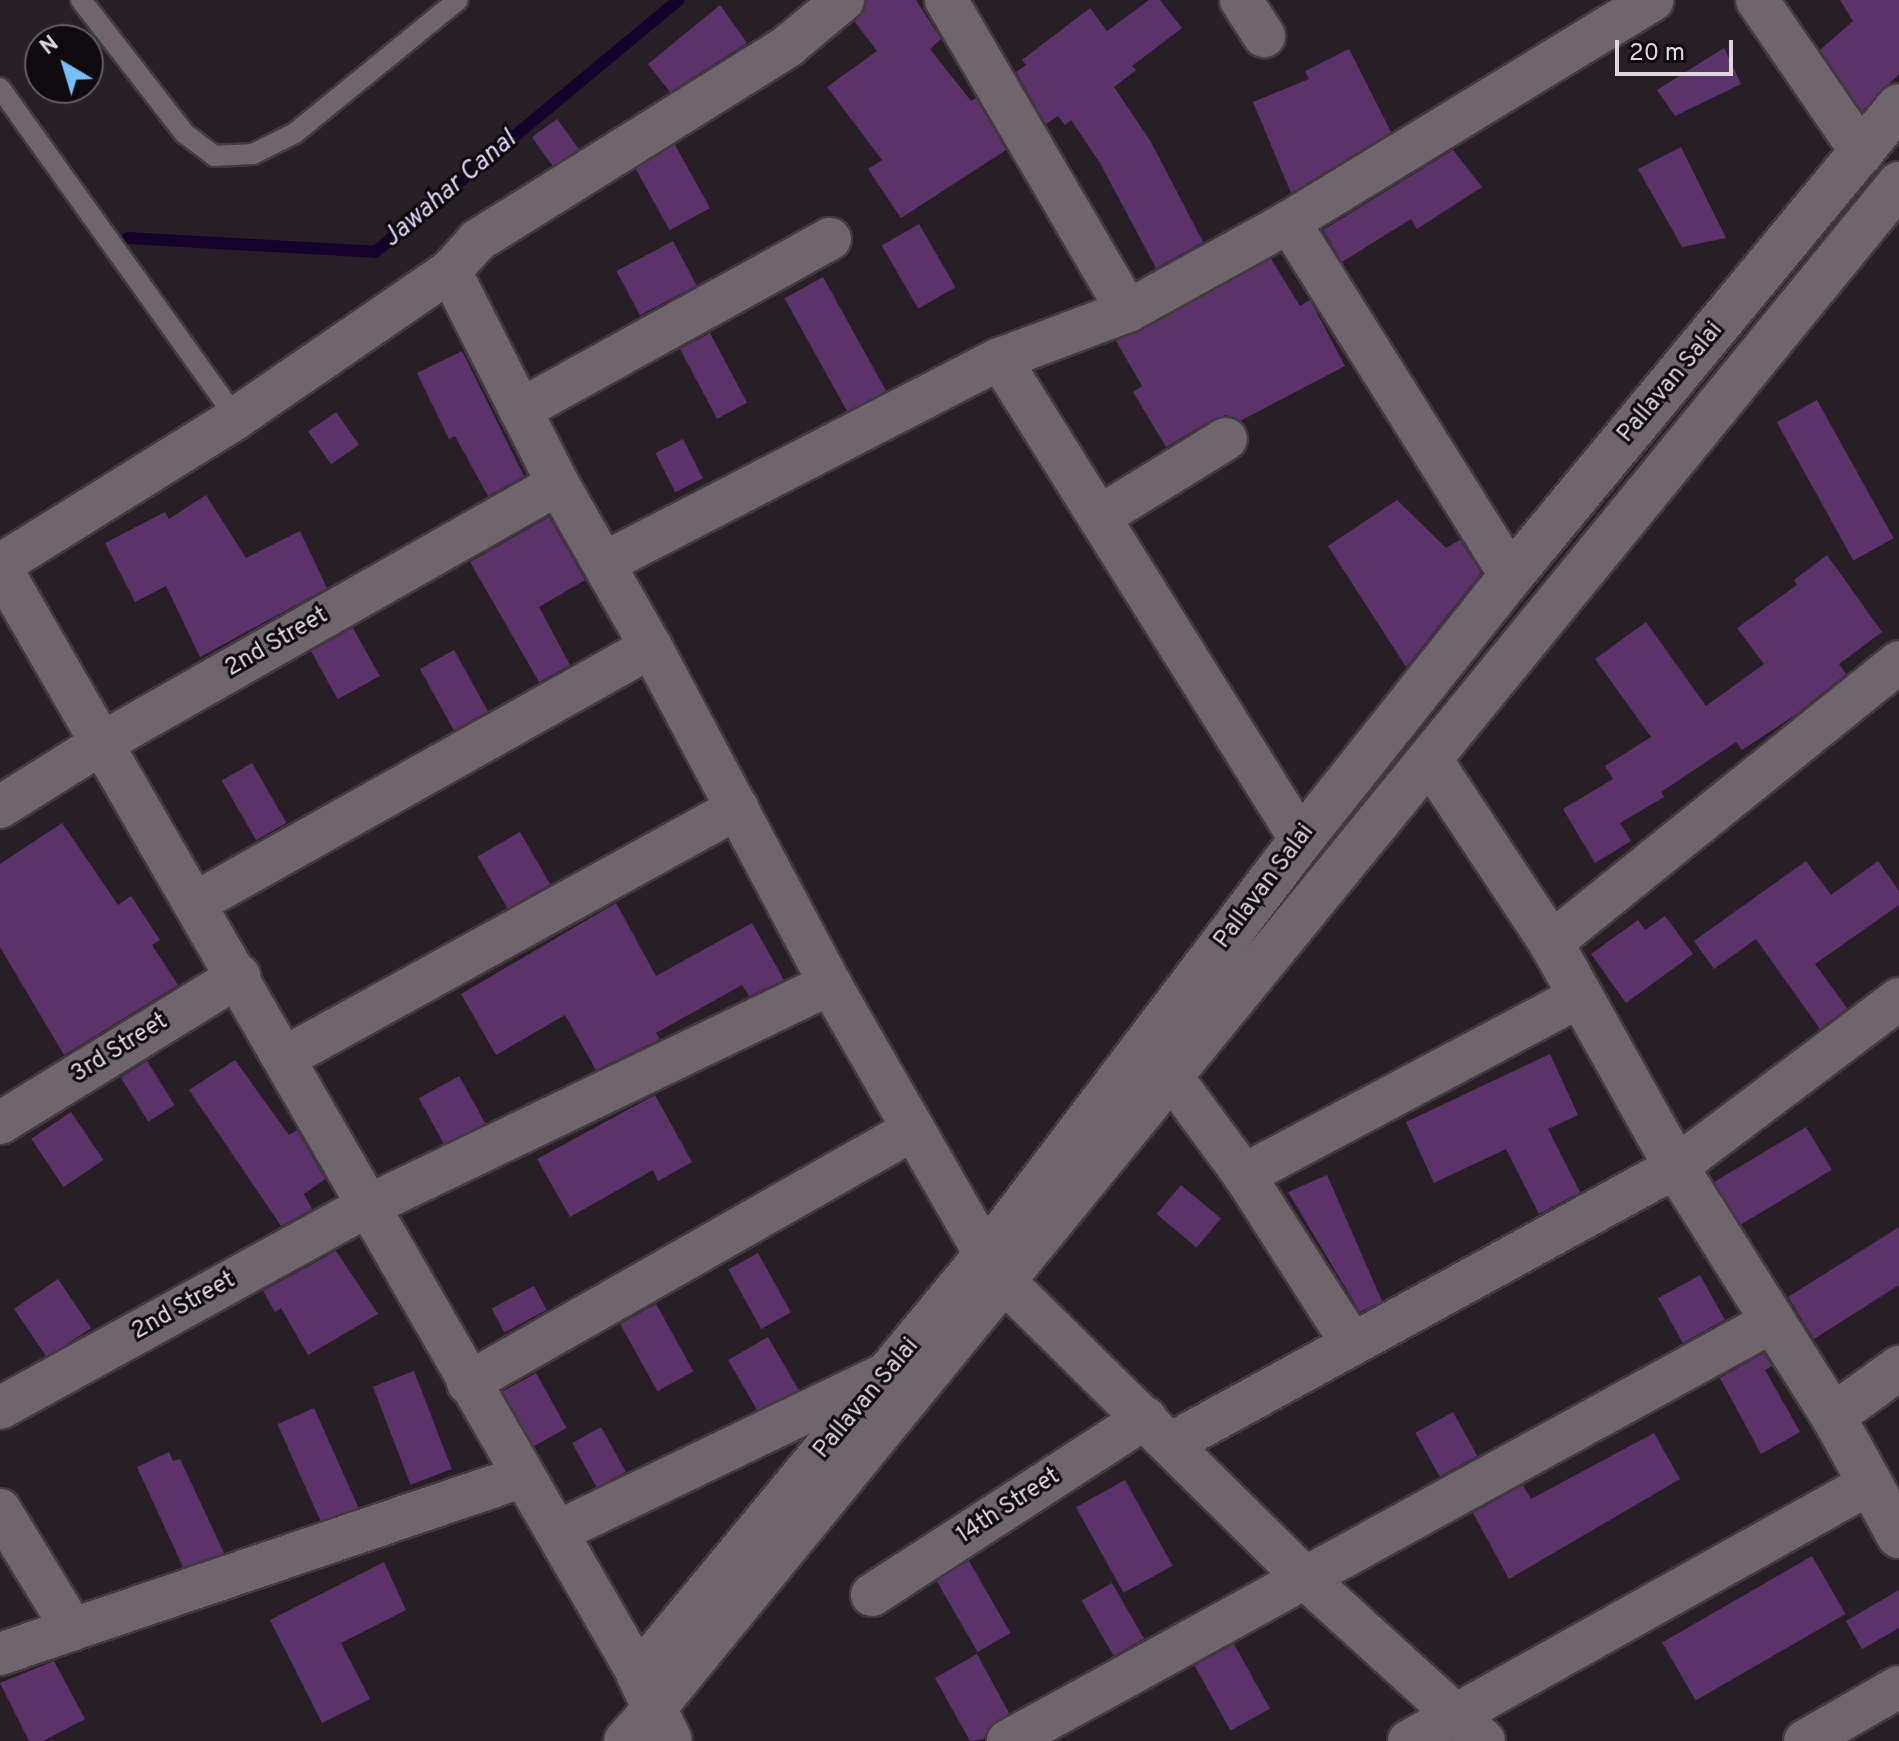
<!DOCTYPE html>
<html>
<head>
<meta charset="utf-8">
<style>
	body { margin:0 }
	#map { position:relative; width:1899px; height:1741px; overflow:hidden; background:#281f26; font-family:Overpass,sans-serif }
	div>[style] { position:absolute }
	.stream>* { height:12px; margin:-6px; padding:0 6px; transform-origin:6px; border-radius:6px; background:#14012c }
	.building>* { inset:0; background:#5c326b; transform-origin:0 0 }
	.roads { filter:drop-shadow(2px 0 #423a40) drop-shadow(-2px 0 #423a40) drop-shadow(0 2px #423a40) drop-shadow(0 -2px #423a40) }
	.service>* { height:20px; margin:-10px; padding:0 10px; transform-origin:10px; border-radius:10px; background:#70656d }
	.minor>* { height:42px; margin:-21px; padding:0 21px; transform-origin:21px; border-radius:21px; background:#70656d }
	.tertiary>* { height:44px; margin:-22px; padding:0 22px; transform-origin:22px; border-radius:22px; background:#70656d }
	span { translate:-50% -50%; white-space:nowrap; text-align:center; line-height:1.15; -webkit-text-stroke:6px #0f0a0d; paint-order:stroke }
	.street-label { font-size:24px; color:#ddd6db }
	.water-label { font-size:26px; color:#ded3f9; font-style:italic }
	.north { position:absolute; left:24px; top:24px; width:80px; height:80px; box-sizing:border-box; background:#0f0a0d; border:2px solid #615c5f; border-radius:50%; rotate:322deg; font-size:22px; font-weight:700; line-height:32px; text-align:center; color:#ddd6db }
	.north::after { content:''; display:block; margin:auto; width:28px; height:36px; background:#77c0f7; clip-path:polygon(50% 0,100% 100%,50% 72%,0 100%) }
	.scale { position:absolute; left:1615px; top:40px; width:118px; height:36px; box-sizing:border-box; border:4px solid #ddd6db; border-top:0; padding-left:10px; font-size:24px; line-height:28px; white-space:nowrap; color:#ddd6db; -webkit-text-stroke:6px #0f0a0d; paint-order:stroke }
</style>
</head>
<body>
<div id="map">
	<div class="stream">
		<i style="left:128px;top:238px;width:247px;rotate:3.2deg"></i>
		<i style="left:375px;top:252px;width:394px;rotate:-39.7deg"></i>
	</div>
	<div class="building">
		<i style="clip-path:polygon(866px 0,916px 0,941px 39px,930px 49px,971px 101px,976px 98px,1006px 150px,901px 218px,868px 169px,882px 160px,827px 87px,877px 51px,855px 22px)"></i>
		<i style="clip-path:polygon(1149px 0,1160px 0,1182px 28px,1132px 66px,1136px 70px,1114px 87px,1151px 142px,1203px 242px,1156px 268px,1100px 163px,1071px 120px,1065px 125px,1058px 116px,1046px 124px,1016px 72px,1026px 65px,1022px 60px,1090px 8px,1107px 31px)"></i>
		<i style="clip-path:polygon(1840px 0,1899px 0,1899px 74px,1862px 111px,1820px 50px,1853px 21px)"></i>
		<i style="clip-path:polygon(720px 5px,747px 43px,670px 92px,648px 64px)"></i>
		<i style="clip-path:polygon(1724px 48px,1741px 84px,1675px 116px,1657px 90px)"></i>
		<i style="clip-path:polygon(1349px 49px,1391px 132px,1291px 193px,1253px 102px,1309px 79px,1305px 71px)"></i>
		<i style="left:557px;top:119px;width:37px;height:31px;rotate:54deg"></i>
		<i style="left:675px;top:145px;width:72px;height:46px;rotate:61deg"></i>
		<i style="clip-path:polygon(1681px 147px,1726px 238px,1682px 247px,1638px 169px)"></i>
		<i style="clip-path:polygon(1453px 150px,1482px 187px,1417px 229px,1411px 219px,1342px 262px,1323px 230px)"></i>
		<i style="left:919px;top:224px;width:73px;height:43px;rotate:60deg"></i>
		<i style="left:673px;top:241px;width:50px;height:64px;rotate:62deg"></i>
		<i style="clip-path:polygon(1271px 259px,1300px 306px,1310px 300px,1345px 366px,1240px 421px,1226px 415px,1213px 419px,1166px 447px,1133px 392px,1142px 386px,1116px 341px)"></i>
		<i style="left:823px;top:277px;width:130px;height:44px;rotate:61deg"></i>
		<i style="left:710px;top:333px;width:79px;height:34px;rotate:62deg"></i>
		<i style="clip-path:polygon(462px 351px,524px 476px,488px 496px,455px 436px,449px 439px,417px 373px)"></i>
		<i style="left:1817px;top:400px;width:158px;height:46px;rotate:61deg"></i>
		<i style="left:336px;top:412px;width:40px;height:34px;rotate:55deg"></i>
		<i style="left:683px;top:439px;width:44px;height:31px;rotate:63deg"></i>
		<i style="clip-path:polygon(206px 495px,246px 558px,300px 531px,327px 588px,200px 657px,166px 586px,135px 602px,105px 543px,165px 512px,169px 519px)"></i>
		<i style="clip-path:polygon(1397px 500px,1446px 548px,1460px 540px,1481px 573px,1406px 667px,1328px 546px)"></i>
		<i style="clip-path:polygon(549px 517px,585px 580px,539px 607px,570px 665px,539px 682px,470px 562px)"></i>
		<i style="clip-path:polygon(1827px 555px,1882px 632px,1839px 664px,1846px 674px,1795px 715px,1742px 750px,1736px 742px,1661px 792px,1664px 797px,1620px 823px,1631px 841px,1595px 863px,1563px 809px,1613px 779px,1605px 766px,1651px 737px,1595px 659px,1646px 622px,1706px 706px,1764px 664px,1737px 628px,1797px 585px,1794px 580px)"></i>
		<i style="left:353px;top:628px;width:55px;height:48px;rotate:61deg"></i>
		<i style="left:454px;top:650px;width:70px;height:39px;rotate:61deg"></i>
		<i style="left:252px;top:763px;width:69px;height:35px;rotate:60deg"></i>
		<i style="clip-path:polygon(62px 823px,118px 905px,131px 896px,160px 940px,152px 945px,178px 985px,64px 1055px,0 947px,0 864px)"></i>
		<i style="left:520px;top:832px;width:60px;height:49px;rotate:60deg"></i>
		<i style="clip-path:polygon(1806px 861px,1831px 895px,1878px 861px,1899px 891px,1899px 905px,1815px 964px,1847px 1008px,1820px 1029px,1756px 939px,1714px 969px,1694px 941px)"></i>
		<i style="clip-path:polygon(616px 903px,656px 976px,752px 923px,784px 980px,749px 996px,742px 985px,656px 1033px,660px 1039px,596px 1070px,565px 1015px,496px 1055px,461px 994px)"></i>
		<i style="clip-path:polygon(1665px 916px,1693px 954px,1626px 1003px,1591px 954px,1638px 920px,1645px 930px)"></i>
		<i style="clip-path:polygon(1550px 1054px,1578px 1115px,1548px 1129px,1580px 1192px,1539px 1214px,1506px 1149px,1434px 1183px,1406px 1122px)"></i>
		<i style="clip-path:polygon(235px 1060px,289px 1135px,297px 1130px,325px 1179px,304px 1194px,312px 1209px,281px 1226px,189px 1090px)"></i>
		<i style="left:147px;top:1061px;width:52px;height:31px;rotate:58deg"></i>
		<i style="left:459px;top:1076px;width:54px;height:46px;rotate:61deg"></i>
		<i style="clip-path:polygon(655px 1095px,692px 1162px,658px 1181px,653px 1170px,570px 1217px,537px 1159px)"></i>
		<i style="left:71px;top:1112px;width:58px;height:48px;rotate:56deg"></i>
		<i style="left:1806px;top:1127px;width:50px;height:107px;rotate:59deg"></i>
		<i style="clip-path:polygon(1327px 1175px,1382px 1301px,1360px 1312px,1288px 1192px)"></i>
		<i style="left:1181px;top:1185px;width:52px;height:38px;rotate:40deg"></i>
		<i style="clip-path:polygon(1899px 1227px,1899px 1285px,1814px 1339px,1788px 1297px)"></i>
		<i style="clip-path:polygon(336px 1251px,378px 1314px,308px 1355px,281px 1308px,275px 1312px,263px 1291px)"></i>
		<i style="left:758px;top:1253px;width:68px;height:34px;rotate:61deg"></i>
		<i style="left:1700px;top:1275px;width:51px;height:48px;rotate:61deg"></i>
		<i style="left:58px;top:1279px;width:59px;height:53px;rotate:56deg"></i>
		<i style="left:534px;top:1286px;width:27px;height:48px;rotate:62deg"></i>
		<i style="left:656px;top:1304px;width:77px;height:41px;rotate:61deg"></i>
		<i style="left:768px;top:1337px;width:61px;height:46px;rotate:60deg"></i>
		<i style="clip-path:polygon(1764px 1353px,1772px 1366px,1765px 1370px,1800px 1432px,1761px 1454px,1720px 1378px)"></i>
		<i style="left:414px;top:1371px;width:105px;height:44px;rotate:69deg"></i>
		<i style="left:536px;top:1373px;width:63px;height:38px;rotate:61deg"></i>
		<i style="left:314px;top:1408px;width:109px;height:40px;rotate:66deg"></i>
		<i style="left:1453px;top:1412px;width:50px;height:43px;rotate:61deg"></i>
		<i style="left:601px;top:1427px;width:51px;height:33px;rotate:61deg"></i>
		<i style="clip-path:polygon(1654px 1433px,1680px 1479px,1509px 1579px,1473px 1513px,1523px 1485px,1531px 1499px)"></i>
		<i style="clip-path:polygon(169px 1452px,173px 1461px,180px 1459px,224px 1553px,183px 1567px,137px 1467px)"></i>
		<i style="left:1125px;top:1480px;width:98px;height:56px;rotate:61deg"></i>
		<i style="left:1812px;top:1556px;width:67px;height:173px;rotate:60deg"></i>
		<i style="left:969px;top:1561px;width:83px;height:38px;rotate:60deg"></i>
		<i style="clip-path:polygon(384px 1562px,406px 1610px,341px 1643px,370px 1699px,322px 1723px,270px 1620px)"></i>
		<i style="left:1112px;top:1583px;width:64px;height:35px;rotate:60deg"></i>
		<i style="clip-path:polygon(1899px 1590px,1899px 1628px,1862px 1649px,1846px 1621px)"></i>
		<i style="left:1234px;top:1644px;width:74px;height:45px;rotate:61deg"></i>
		<i style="clip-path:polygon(977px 1654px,1009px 1713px,988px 1728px,984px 1739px,970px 1741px,935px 1678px)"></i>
		<i style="clip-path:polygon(54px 1661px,85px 1719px,43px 1741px,29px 1741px,0 1683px)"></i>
	</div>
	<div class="roads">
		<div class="service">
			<i style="left:81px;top:0;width:168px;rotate:52.2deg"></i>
			<i style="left:184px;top:133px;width:38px;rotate:37deg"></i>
			<i style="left:214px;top:156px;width:39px;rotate:-3deg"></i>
			<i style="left:253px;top:154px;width:47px;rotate:-26.6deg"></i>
			<i style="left:295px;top:133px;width:210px;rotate:-39.2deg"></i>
			<i style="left:0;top:88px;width:406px;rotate:54.4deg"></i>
		</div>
		<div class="minor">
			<i style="left:946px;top:0;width:360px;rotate:59.7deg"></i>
			<i style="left:1241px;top:0;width:43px;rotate:57.4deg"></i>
			<i style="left:1757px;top:0;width:186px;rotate:55.5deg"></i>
			<i style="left:1289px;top:222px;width:418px;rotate:57.9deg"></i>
			<i style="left:450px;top:271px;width:239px;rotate:63.1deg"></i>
			<i style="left:558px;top:484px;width:188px;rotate:60.3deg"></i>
			<i style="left:651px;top:647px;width:382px;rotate:62deg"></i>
			<i style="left:830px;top:984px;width:313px;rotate:60.1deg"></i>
			<i style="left:1000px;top:359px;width:567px;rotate:57.96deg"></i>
			<i style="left:520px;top:410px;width:354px;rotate:-28.9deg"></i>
			<i style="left:1099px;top:517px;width:149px;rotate:-31.6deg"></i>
			<i style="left:604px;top:563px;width:445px;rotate:-27.3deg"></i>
			<i style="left:1000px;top:359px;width:137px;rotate:-20.6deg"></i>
			<i style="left:1128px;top:311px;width:184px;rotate:-28.9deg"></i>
			<i style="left:1289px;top:222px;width:426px;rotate:-31.4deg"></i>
			<i style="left:0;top:565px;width:278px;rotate:-31.9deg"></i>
			<i style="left:236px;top:418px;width:260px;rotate:-34.5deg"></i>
			<i style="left:450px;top:271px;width:42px;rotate:-47.9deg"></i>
			<i style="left:478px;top:240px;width:366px;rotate:-32deg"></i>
			<i style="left:788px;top:46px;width:72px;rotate:-39.9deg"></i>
			<i style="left:0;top:567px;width:1279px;rotate:60.03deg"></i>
			<i style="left:0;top:807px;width:120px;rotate:-32.1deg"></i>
			<i style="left:102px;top:743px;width:524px;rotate:-29.6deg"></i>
			<i style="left:195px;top:903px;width:523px;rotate:-29.31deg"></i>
			<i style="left:1551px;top:943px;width:447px;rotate:-38.9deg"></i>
			<i style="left:284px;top:1058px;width:518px;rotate:-28.84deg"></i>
			<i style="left:1171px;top:1076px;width:123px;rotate:53.6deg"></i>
			<i style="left:1244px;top:1175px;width:201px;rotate:57.4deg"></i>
			<i style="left:0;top:1123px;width:281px;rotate:-31.6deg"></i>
			<i style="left:1244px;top:1175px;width:382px;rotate:-28deg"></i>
			<i style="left:1004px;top:1281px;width:423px;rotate:44.6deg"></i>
			<i style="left:1305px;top:1578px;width:242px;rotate:42.3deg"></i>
			<i style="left:468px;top:1383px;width:513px;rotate:-29.66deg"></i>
			<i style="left:0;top:1408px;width:420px;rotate:-28.8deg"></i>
			<i style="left:368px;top:1206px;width:513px;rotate:-25.67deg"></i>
			<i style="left:1172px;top:1443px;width:575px;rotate:-28.71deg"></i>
			<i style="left:1676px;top:1167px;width:279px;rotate:-37deg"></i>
			<i style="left:0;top:1510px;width:140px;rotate:58.7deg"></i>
			<i style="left:557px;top:1532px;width:367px;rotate:-25.7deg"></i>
			<i style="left:872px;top:1595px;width:326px;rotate:-32.9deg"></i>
			<i style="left:0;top:1654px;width:550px;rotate:-18.76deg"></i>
			<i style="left:625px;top:1741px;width:44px;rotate:-48.7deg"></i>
			<i style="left:1008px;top:1741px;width:870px;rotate:-28.77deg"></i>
			<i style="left:1409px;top:1741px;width:527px;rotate:-29.19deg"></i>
			<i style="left:1805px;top:1741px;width:108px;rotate:-29.9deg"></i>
		</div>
		<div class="tertiary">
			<i style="left:1430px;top:760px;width:219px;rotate:56.5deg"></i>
			<i style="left:1551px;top:943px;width:257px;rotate:60.8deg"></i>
			<i style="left:1676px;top:1167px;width:294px;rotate:57.8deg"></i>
			<i style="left:1833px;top:1416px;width:137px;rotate:61.2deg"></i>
			<i style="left:1833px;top:1416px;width:82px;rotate:-36deg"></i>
			<i style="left:654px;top:1708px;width:1968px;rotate:-50.75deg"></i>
			<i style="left:670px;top:1741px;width:73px;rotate:-115.2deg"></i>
			<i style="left:639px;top:1675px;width:545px;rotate:-50.44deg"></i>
			<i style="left:986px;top:1255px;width:521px;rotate:-52.8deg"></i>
			<i style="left:1301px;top:840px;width:337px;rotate:-51.5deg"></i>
			<i style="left:1511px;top:576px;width:609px;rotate:-50.46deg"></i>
		</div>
	</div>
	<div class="street-label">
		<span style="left:1671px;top:383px;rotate:-50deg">Pallavan Salai</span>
		<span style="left:277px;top:643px;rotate:-30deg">2nd Street</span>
		<span style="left:1265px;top:887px;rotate:-53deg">Pallavan Salai</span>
		<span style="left:120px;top:1049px;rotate:-32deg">3rd Street</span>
		<span style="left:184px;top:1307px;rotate:-29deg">2nd Street</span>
		<span style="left:867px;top:1399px;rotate:-50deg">Pallavan Salai</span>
		<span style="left:1009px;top:1507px;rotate:-33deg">14th Street</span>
	</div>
	<div class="water-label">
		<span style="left:450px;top:190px;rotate:-40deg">Jawahar Canal</span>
	</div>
	<div class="north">N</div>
	<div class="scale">20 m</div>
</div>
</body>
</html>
